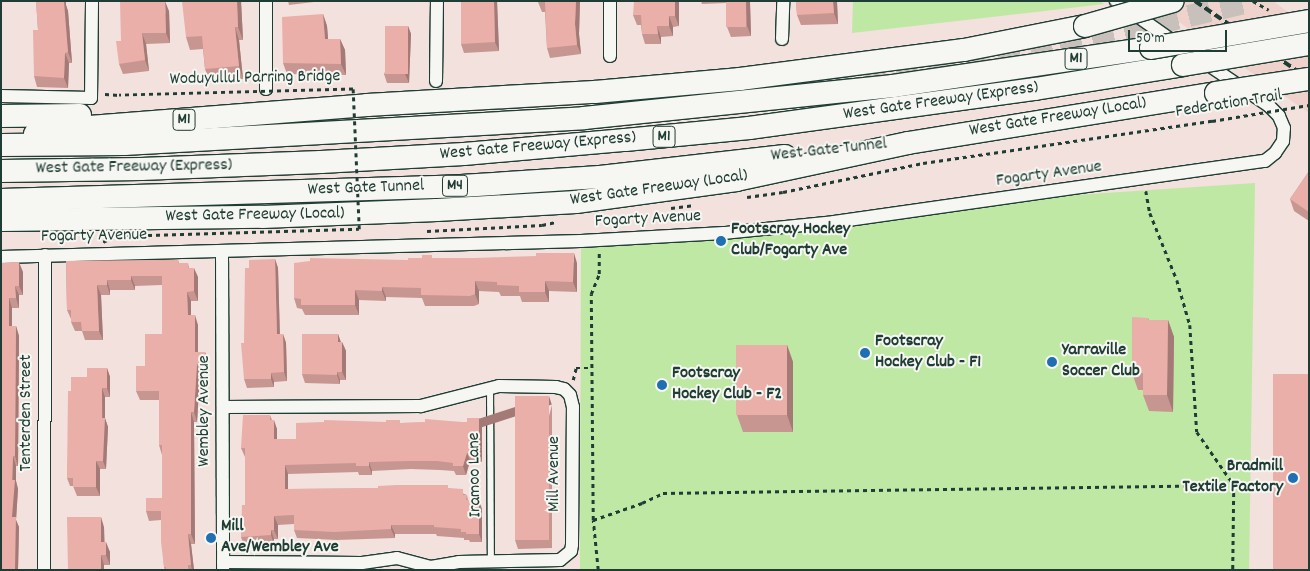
<!DOCTYPE html>
<html>
<head>
<meta charset="utf-8">
<style>
	body { margin:0 }
	#map { position:relative; width:1310px; height:571px; overflow:hidden; background:#f2e1dc; font-family:Dekko,sans-serif }
	div>[style] { position:absolute }
	.built>* { inset:0; background:#efd2cc }
	.green>* { inset:0; background:#bee8a4 }
	.highway-tunnel>* { height:22px; margin-top:-11px; transform-origin:0; background:repeating-linear-gradient(90deg,#c8c0ba 0 22px,transparent 0 33px) }
	.path>* { height:2.5px; margin-top:-1.25px; transform-origin:0; background:repeating-linear-gradient(90deg,#1f3d34 0 4px,transparent 0 8px) }
	.roads { filter:drop-shadow(1px 0 #1f3d34) drop-shadow(-1px 0 #1f3d34) drop-shadow(0 1px #1f3d34) drop-shadow(0 -1px #1f3d34) }
	.lane>* { height:6px; margin:-3px; padding:0 3px; transform-origin:3px; border-radius:3px; background:#f6f6f2 }
	.street>* { height:12px; margin:-6px; padding:0 6px; transform-origin:6px; border-radius:6px; background:#f6f6f2 }
	.highway>* { height:22px; margin:-11px; padding:0 11px; transform-origin:11px; border-radius:11px; background:#f6f6f2 }
	.rail>* { height:4px; margin-top:-2px; transform-origin:0; background:repeating-linear-gradient(90deg,#1f3d34 0 8px,transparent 0 12px) }
	.path-bridge>* { height:2.5px; margin-top:-1.25px; transform-origin:0; background:repeating-linear-gradient(90deg,#1f3d34 0 4px,transparent 0 8px) }
	.bridges { filter:drop-shadow(1px 0 #1f3d34) drop-shadow(-1px 0 #1f3d34) drop-shadow(0 1px #1f3d34) drop-shadow(0 -1px #1f3d34) }
	.highway-bridge>* { height:22px; margin:-11px; padding:0 11px; transform-origin:11px; border-radius:11px; background:#f6f6f2 }
	.wall>* { inset:0; background:#c89690 }
	.shaded-wall>* { inset:0; background:#a37a76; transform-origin:0 0 }
	.building>* { inset:0; background:#e9afa8; transform-origin:0 0 }
	.dots>* { width:14px; height:14px; translate:-50% -50%; box-sizing:border-box; border:2px solid #f6f6f2; border-radius:50% }
	span { translate:-50% -50%; white-space:nowrap; text-align:center; line-height:1.15; -webkit-text-stroke:4px #f6f6f2; paint-order:stroke }
	.shield-label span { padding:1px 4px; background:#f6f6f2; border:1px solid; border-radius:4px; -webkit-text-stroke-width:0 }
	.shield-label { font-size:16px; color:#1f3d34; font-weight:700 }
	.street-label { font-size:18px; color:#1f3d34 }
	.poi-label { font-size:18px; color:#1f3d34; font-weight:700 }
	.left { translate:0 -50%; text-align:left }
	.right { translate:-100% -50%; text-align:right }
	.frame { position:absolute; inset:0; border:2px solid #1f3d34; pointer-events:none }
	.scale { position:absolute; left:1128px; top:30px; width:99px; height:22px; box-sizing:border-box; border:2px solid #1f3d34; border-top:0; padding-left:6px; font-size:15px; line-height:18px; white-space:nowrap; color:#1f3d34; -webkit-text-stroke:4px #f6f6f2; paint-order:stroke }
</style>
</head>
<body>
<div id="map">
	<div class="built">
		<i style="clip-path:polygon(1149px 1px,1273px 1px,1309px 28px,1309px 113px)"></i>
	</div>
	<div class="green">
		<i style="clip-path:polygon(853px 1px,1100px 1px,1104px 4px,852px 33px)"></i>
		<i style="clip-path:polygon(1255px 183px,1249px 570px,580px 570px,581px 241px,1000px 200px)"></i>
	</div>
	<div class="highway-tunnel">
		<i style="left:798px;top:85px;width:136px;rotate:-7.6deg"></i>
		<i style="left:933px;top:67px;width:129px;rotate:-9.4deg"></i>
		<i style="left:1060px;top:46px;width:198px;rotate:-13.1deg"></i>
	</div>
	<div class="path">
		<i style="left:1253px;top:1px;width:18px;rotate:29deg"></i>
		<i style="left:105px;top:94px;width:14px;rotate:4deg"></i>
		<i style="left:1146px;top:191px;width:22px;rotate:80deg"></i>
		<i style="left:1150px;top:213px;width:72px;rotate:68.1deg"></i>
		<i style="left:1177px;top:280px;width:47px;rotate:73.9deg"></i>
		<i style="left:1190px;top:325px;width:107px;rotate:86.3deg"></i>
		<i style="left:1197px;top:432px;width:65px;rotate:55.1deg"></i>
		<i style="left:1234px;top:485px;width:85px;rotate:90.7deg"></i>
		<i style="left:747px;top:197px;width:36px;rotate:-8deg"></i>
		<i style="left:783px;top:192px;width:143px;rotate:-11.7deg"></i>
		<i style="left:923px;top:163px;width:292px;rotate:-8.3deg"></i>
		<i style="left:671px;top:208px;width:24px;rotate:-7deg"></i>
		<i style="left:427px;top:231px;width:115px;rotate:-3deg"></i>
		<i style="left:542px;top:225px;width:14px;rotate:-12deg"></i>
		<i style="left:573px;top:380px;width:12px;rotate:-76deg"></i>
		<i style="left:576px;top:368px;width:15px"></i>
		<i style="left:593px;top:520px;width:52px;rotate:-19.1deg"></i>
		<i style="left:642px;top:503px;width:23px;rotate:-25deg"></i>
		<i style="left:663px;top:493px;width:571px;rotate:-0.8deg"></i>
		<i style="left:598px;top:570px;width:50px;rotate:-95.7deg"></i>
		<i style="left:593px;top:520px;width:226px;rotate:-90.5deg"></i>
		<i style="left:591px;top:294px;width:22px;rotate:-68deg"></i>
		<i style="left:599px;top:274px;width:21px;rotate:-90deg"></i>
	</div>
	<div class="roads">
		<div class="lane">
			<i style="left:490px;top:388px;width:174px;rotate:89.7deg"></i>
		</div>
		<div class="street">
			<i style="left:1116px;top:1px;width:75px;rotate:35.2deg"></i>
			<i style="left:782px;top:39px;width:38px;rotate:-88deg"></i>
			<i style="left:610px;top:56px;width:55px;rotate:-90deg"></i>
			<i style="left:436px;top:81px;width:80px;rotate:-89.3deg"></i>
			<i style="left:266px;top:89px;width:88px;rotate:-90deg"></i>
			<i style="left:1px;top:96px;width:90px;rotate:1.3deg"></i>
			<i style="left:91px;top:98px;width:97px;rotate:-89.4deg"></i>
			<i style="left:222px;top:252px;width:317px;rotate:89.8deg"></i>
			<i style="left:1px;top:257px;width:580px;rotate:-1.58deg"></i>
			<i style="left:581px;top:241px;width:143px;rotate:-3.2deg"></i>
			<i style="left:724px;top:233px;width:111px;rotate:-5.7deg"></i>
			<i style="left:834px;top:222px;width:435px;rotate:-8.1deg"></i>
			<i style="left:1265px;top:161px;width:13px;rotate:-39deg"></i>
			<i style="left:1275px;top:153px;width:14px;rotate:-56deg"></i>
			<i style="left:1283px;top:141px;width:13px;rotate:-86deg"></i>
			<i style="left:1284px;top:128px;width:13px;rotate:-113deg"></i>
			<i style="left:1279px;top:116px;width:14px;rotate:-135deg"></i>
			<i style="left:1269px;top:106px;width:78px;rotate:-145.9deg"></i>
			<i style="left:223px;top:562px;width:139px;rotate:0.4deg"></i>
			<i style="left:362px;top:563px;width:35px;rotate:-8deg"></i>
			<i style="left:397px;top:558px;width:35px;rotate:15deg"></i>
			<i style="left:431px;top:567px;width:28px;rotate:-10deg"></i>
			<i style="left:459px;top:562px;width:101px;rotate:-1.1deg"></i>
			<i style="left:560px;top:560px;width:14px;rotate:-39deg"></i>
			<i style="left:571px;top:551px;width:6px;rotate:-81deg"></i>
			<i style="left:572px;top:545px;width:138px;rotate:-89.6deg"></i>
			<i style="left:573px;top:407px;width:12px;rotate:-104deg"></i>
			<i style="left:570px;top:395px;width:8px;rotate:-135deg"></i>
			<i style="left:564px;top:389px;width:8px;rotate:-166deg"></i>
			<i style="left:556px;top:387px;width:57px;rotate:-179deg"></i>
			<i style="left:499px;top:386px;width:81px;rotate:165.6deg"></i>
			<i style="left:421px;top:406px;width:198px;rotate:179.7deg"></i>
			<i style="left:44px;top:570px;width:315px;rotate:-89.8deg"></i>
		</div>
		<div class="highway">
			<i style="left:1px;top:116px;width:79px;rotate:-0.7deg"></i>
			<i style="left:35px;top:134px;width:29px;rotate:-10deg"></i>
			<i style="left:64px;top:129px;width:304px;rotate:-4.5deg"></i>
			<i style="left:367px;top:105px;width:228px;rotate:-3.3deg"></i>
			<i style="left:595px;top:92px;width:146px;rotate:-5.1deg"></i>
			<i style="left:740px;top:79px;width:226px;rotate:-7.4deg"></i>
			<i style="left:964px;top:50px;width:123px;rotate:-11.2deg"></i>
			<i style="left:1px;top:145px;width:123px;rotate:-0.5deg"></i>
			<i style="left:124px;top:144px;width:461px;rotate:-3.2deg"></i>
			<i style="left:584px;top:118px;width:311px;rotate:-5.9deg"></i>
			<i style="left:893px;top:86px;width:261px;rotate:-8.4deg"></i>
			<i style="left:1px;top:171px;width:140px;rotate:-0.8deg"></i>
			<i style="left:141px;top:169px;width:180px;rotate:-2.2deg"></i>
			<i style="left:321px;top:162px;width:143px;rotate:-3.2deg"></i>
			<i style="left:464px;top:154px;width:162px;rotate:-5deg"></i>
			<i style="left:625px;top:140px;width:125px;rotate:-5.5deg"></i>
			<i style="left:749px;top:128px;width:289px;rotate:-7.8deg"></i>
			<i style="left:1035px;top:89px;width:150px;rotate:-9.2deg"></i>
			<i style="left:1px;top:200px;width:460px;rotate:-1.7deg"></i>
			<i style="left:461px;top:186px;width:139px;rotate:-3.7deg"></i>
			<i style="left:600px;top:177px;width:186px;rotate:-6.5deg"></i>
			<i style="left:1px;top:220px;width:261px;rotate:-0.7deg"></i>
			<i style="left:262px;top:217px;width:175px;rotate:-2.3deg"></i>
			<i style="left:437px;top:210px;width:139px;rotate:-3.3deg"></i>
			<i style="left:576px;top:202px;width:162px;rotate:-7.8deg"></i>
			<i style="left:736px;top:180px;width:176px;rotate:-12.1deg"></i>
			<i style="left:908px;top:143px;width:312px;rotate:-9.2deg"></i>
		</div>
	</div>
	<div class="rail">
		<i style="left:1195px;top:1px;width:138px;rotate:34.4deg"></i>
	</div>
	<div class="path-bridge">
		<i style="left:1212px;top:121px;width:98px;rotate:-9.4deg"></i>
		<i style="left:103px;top:242px;width:14px;rotate:-25deg"></i>
		<i style="left:116px;top:236px;width:243px;rotate:-1.7deg"></i>
		<i style="left:359px;top:229px;width:140px;rotate:-92.5deg"></i>
		<i style="left:353px;top:89px;width:234px;rotate:178.5deg"></i>
	</div>
	<div class="bridges">
		<div class="highway-bridge">
			<i style="left:1085px;top:26px;width:91px;rotate:-15.9deg"></i>
			<i style="left:1151px;top:48px;width:160px;rotate:-9.7deg"></i>
			<i style="left:1183px;top:65px;width:128px;rotate:-9.5deg"></i>
			<i style="left:1216px;top:93px;width:94px;rotate:-8.6deg"></i>
		</div>
	</div>
	<div class="wall">
		<i style="clip-path:polygon(36px 1px,66px 1px,66px 5px,68px 11px,72px 63px,69px 63px,68px 88px,37px 87px,34px 76px,38px 30px)"></i>
		<i style="clip-path:polygon(241px 1px,243px 40px,239px 40px,243px 79px,210px 82px,205px 69px,203px 49px,190px 50px,186px 37px)"></i>
		<i style="clip-path:polygon(288px 1px,314px 1px,314px 2px,289px 5px)"></i>
		<i style="clip-path:polygon(384px 1px,411px 1px,411px 2px)"></i>
		<i style="clip-path:polygon(497px 1px,499px 51px,464px 53px,461px 44px,478px 2px)"></i>
		<i style="clip-path:polygon(580px 1px,579px 34px,581px 54px,550px 58px,547px 48px,545px 12px,542px 12px,538px 2px)"></i>
		<i style="clip-path:polygon(679px 1px,679px 26px,673px 27px,673px 36px,661px 37px,661px 44px,645px 44px,642px 34px,641px 25px,637px 25px,633px 15px)"></i>
		<i style="clip-path:polygon(701px 1px,757px 1px,757px 2px,750px 2px,751px 36px,731px 37px,727px 27px,726px 3px,702px 4px)"></i>
		<i style="clip-path:polygon(796px 1px,850px 1px,837px 2px,838px 24px,801px 25px,797px 15px)"></i>
		<i style="clip-path:polygon(169px 11px,170px 43px,146px 44px,149px 71px,123px 74px,119px 64px,121px 41px)"></i>
		<i style="clip-path:polygon(323px 14px,327px 26px,328px 39px,340px 39px,345px 50px,346px 75px,287px 74px,283px 63px)"></i>
		<i style="clip-path:polygon(408px 26px,411px 34px,409px 83px,387px 83px,384px 74px)"></i>
		<i style="clip-path:polygon(1309px 171px,1309px 221px,1294px 211px,1290px 199px)"></i>
		<i style="clip-path:polygon(433px 258px,577px 263px,577px 292px,549px 291px,549px 302px,522px 302px,520px 296px,501px 296px,499px 292px,479px 291px,479px 304px,474px 306px,425px 306px,422px 298px,386px 297px,386px 301px,359px 300px,359px 315px,305px 315px,302px 309px,297px 308px,294px 298px,408px 260px)"></i>
		<i style="clip-path:polygon(275px 259px,278px 268px,280px 334px,283px 334px,286px 343px,287px 381px,274px 382px,274px 387px,247px 388px,244px 379px,249px 268px)"></i>
		<i style="clip-path:polygon(178px 260px,179px 263px,188px 263px,189px 268px,198px 277px,198px 301px,191px 301px,191px 315px,198px 325px,198px 352px,209px 361px,209px 373px,200px 374px,197px 422px,194px 422px,195px 544px,191px 544px,194px 570px,165px 570px,164px 567px,161px 520px,149px 521px,146px 511px,162px 498px,162px 455px,159px 445px,159px 400px,140px 400px,136px 391px,145px 366px,162px 334px,162px 285px,135px 286px,135px 290px,110px 290px,110px 295px,101px 295px,103px 340px,85px 340px,82px 331px,75px 331px,71px 322px,71px 319px,67px 310px,66px 261px)"></i>
		<i style="clip-path:polygon(1px 263px,23px 272px,23px 295px,19px 295px,19px 308px,12px 308px,12px 326px,16px 326px,19px 336px,18px 466px,16px 466px,16px 481px,18px 489px,16px 520px,19px 527px,18px 570px,1px 570px)"></i>
		<i style="clip-path:polygon(1148px 318px,1149px 320px,1168px 320px,1174px 337px,1173px 412px,1149px 411px,1143px 395px,1143px 390px,1138px 390px,1132px 373px)"></i>
		<i style="clip-path:polygon(338px 334px,341px 342px,342px 342px,346px 351px,346px 380px,340px 380px,340px 384px,305px 383px,302px 374px)"></i>
		<i style="clip-path:polygon(787px 345px,793px 362px,793px 432px,743px 432px,737px 415px)"></i>
		<i style="clip-path:polygon(107px 368px,110px 377px,110px 397px,105px 397px,105px 418px,108px 427px,106px 469px,100px 469px,100px 496px,77px 496px,73px 486px,70px 486px,67px 478px,71px 391px,87px 377px)"></i>
		<i style="clip-path:polygon(552px 405px,552px 548px,518px 549px,515px 540px)"></i>
		<i style="clip-path:polygon(270px 415px,272px 420px,277px 429px,277px 439px,296px 439px,401px 423px,462px 422px,467px 422px,479px 418px,482px 427px,482px 462px,470px 461px,466px 475px,456px 475px,454px 471px,440px 470px,411px 469px,372px 471px,372px 475px,359px 475px,358px 472px,288px 474px,288px 489px,449px 488px,467px 495px,468px 500px,482px 509px,482px 542px,470px 542px,469px 540px,464px 540px,464px 538px,437px 536px,436px 534px,395px 534px,395px 538px,337px 540px,297px 538px,294px 530px,294px 524px,278px 525px,278px 539px,274px 539px,274px 544px,244px 546px,241px 537px,245px 505px,245px 457px,241px 448px)"></i>
		<i style="clip-path:polygon(104px 527px,104px 542px,110px 552px,110px 565px,104px 565px,68px 570px)"></i>
	</div>
	<div class="shaded-wall">
		<i style="clip-path:polygon(62px 1px,66px 1px,66px 5px,68px 11px,72px 63px,68px 52px)"></i>
		<i style="clip-path:polygon(165px 1px,169px 11px,170px 43px,166px 33px)"></i>
		<i style="clip-path:polygon(237px 1px,241px 1px,243px 40px,238px 27px)"></i>
		<i style="clip-path:polygon(494px 1px,497px 1px,499px 51px,495px 42px)"></i>
		<i style="clip-path:polygon(576px 1px,580px 1px,579px 34px,581px 54px,577px 45px,575px 24px)"></i>
		<i style="clip-path:polygon(675px 1px,679px 1px,679px 26px,675px 16px)"></i>
		<i style="clip-path:polygon(746px 1px,749px 1px,750px 2px,751px 36px,747px 26px)"></i>
		<i style="clip-path:polygon(833px 1px,836px 1px,837px 2px,838px 24px,834px 13px)"></i>
		<i style="clip-path:polygon(323px 14px,327px 26px,329px 51px,325px 39px)"></i>
		<i style="clip-path:polygon(669px 16px,673px 27px,673px 36px,669px 26px)"></i>
		<i style="clip-path:polygon(408px 26px,411px 34px,409px 83px,405px 74px)"></i>
		<i style="clip-path:polygon(657px 26px,661px 37px,661px 44px,658px 34px)"></i>
		<i style="clip-path:polygon(235px 27px,239px 40px,243px 79px,239px 66px)"></i>
		<i style="clip-path:polygon(142px 33px,146px 44px,149px 71px,145px 60px)"></i>
		<i style="clip-path:polygon(340px 39px,345px 50px,346px 75px,341px 64px)"></i>
		<i style="clip-path:polygon(65px 53px,69px 63px,68px 88px,64px 78px)"></i>
		<i style="clip-path:polygon(574px 253px,577px 263px,577px 292px,573px 282px)"></i>
		<i style="clip-path:polygon(275px 259px,278px 268px,280px 343px,277px 334px)"></i>
		<i style="clip-path:polygon(19px 262px,23px 272px,23px 295px,19px 286px)"></i>
		<i style="clip-path:polygon(194px 268px,198px 277px,198px 301px,194px 291px)"></i>
		<i style="clip-path:polygon(131px 276px,135px 286px,135px 290px,131px 280px)"></i>
		<i style="clip-path:polygon(107px 280px,110px 290px,110px 295px,107px 285px)"></i>
		<i style="clip-path:polygon(475px 281px,479px 291px,479px 304px,475px 294px)"></i>
		<i style="clip-path:polygon(545px 281px,549px 291px,549px 302px,545px 292px)"></i>
		<i style="clip-path:polygon(97px 285px,101px 295px,103px 340px,99px 331px)"></i>
		<i style="clip-path:polygon(15px 286px,19px 295px,19px 308px,16px 298px)"></i>
		<i style="clip-path:polygon(382px 287px,386px 297px,386px 301px,382px 291px)"></i>
		<i style="clip-path:polygon(355px 290px,359px 300px,359px 315px,355px 305px)"></i>
		<i style="clip-path:polygon(187px 292px,191px 301px,191px 325px,188px 315px)"></i>
		<i style="clip-path:polygon(9px 298px,12px 308px,12px 336px,9px 326px)"></i>
		<i style="clip-path:polygon(195px 315px,198px 325px,198px 362px,195px 352px)"></i>
		<i style="clip-path:polygon(1168px 320px,1174px 337px,1173px 412px,1167px 395px)"></i>
		<i style="clip-path:polygon(16px 326px,19px 336px,18px 466px,15px 456px)"></i>
		<i style="clip-path:polygon(283px 334px,286px 343px,287px 381px,284px 372px)"></i>
		<i style="clip-path:polygon(338px 334px,341px 343px,338px 342px)"></i>
		<i style="clip-path:polygon(342px 342px,346px 351px,346px 380px,342px 372px)"></i>
		<i style="clip-path:polygon(787px 345px,793px 362px,793px 432px,787px 415px)"></i>
		<i style="clip-path:polygon(205px 352px,209px 361px,209px 373px,205px 364px)"></i>
		<i style="clip-path:polygon(197px 364px,200px 374px,197px 422px,194px 412px)"></i>
		<i style="clip-path:polygon(107px 368px,110px 377px,110px 397px,107px 388px)"></i>
		<i style="clip-path:polygon(337px 372px,340px 380px,340px 384px,337px 375px)"></i>
		<i style="clip-path:polygon(271px 373px,274px 382px,274px 387px,271px 379px)"></i>
		<i style="clip-path:polygon(102px 388px,105px 397px,105px 418px,108px 427px,106px 469px,103px 461px)"></i>
		<i style="left:549px;top:396px;width:9px;height:144px;rotate:72deg"></i>
		<i style="clip-path:polygon(191px 412px,194px 422px,195px 544px,191px 534px)"></i>
		<i style="clip-path:polygon(479px 418px,482px 427px,482px 462px,479px 453px)"></i>
		<i style="clip-path:polygon(274px 420px,277px 429px,277px 448px,274px 439px)"></i>
		<i style="clip-path:polygon(467px 453px,470px 461px,466px 475px,463px 466px)"></i>
		<i style="clip-path:polygon(13px 456px,16px 466px,16px 481px,18px 489px,16px 520px,19px 527px,18px 570px,15px 570px,12px 517px)"></i>
		<i style="clip-path:polygon(96px 461px,100px 469px,100px 496px,96px 487px)"></i>
		<i style="clip-path:polygon(369px 462px,372px 471px,372px 475px,369px 466px)"></i>
		<i style="clip-path:polygon(285px 465px,288px 474px,288px 498px,285px 489px)"></i>
		<i style="clip-path:polygon(479px 500px,482px 509px,482px 542px,479px 534px)"></i>
		<i style="clip-path:polygon(274px 516px,278px 525px,278px 539px,274px 530px)"></i>
		<i style="clip-path:polygon(101px 517px,104px 527px,105px 552px,101px 542px)"></i>
		<i style="clip-path:polygon(391px 525px,395px 534px,395px 538px,391px 529px)"></i>
		<i style="clip-path:polygon(271px 530px,274px 539px,274px 544px,271px 535px)"></i>
		<i style="clip-path:polygon(188px 534px,191px 544px,194px 570px,192px 570px,191px 565px)"></i>
		<i style="clip-path:polygon(106px 542px,110px 552px,110px 565px,106px 555px)"></i>
		<i style="clip-path:polygon(101px 555px,104px 565px,104px 570px,101px 570px)"></i>
	</div>
	<div class="building">
		<i style="clip-path:polygon(36px 1px,64px 1px,68px 52px,65px 53px,64px 78px,34px 76px,33px 30px,38px 30px)"></i>
		<i style="clip-path:polygon(120px 1px,165px 1px,166px 33px,142px 33px,145px 60px,119px 64px,116px 41px,121px 41px)"></i>
		<i style="clip-path:polygon(182px 1px,237px 1px,238px 27px,235px 27px,239px 66px,205px 69px,202px 36px,186px 37px)"></i>
		<i style="clip-path:polygon(478px 1px,494px 1px,495px 42px,461px 44px,461px 2px,478px 2px)"></i>
		<i style="clip-path:polygon(538px 1px,576px 1px,575px 24px,577px 45px,547px 48px,545px 2px,538px 2px)"></i>
		<i style="clip-path:polygon(634px 1px,675px 1px,675px 16px,669px 16px,669px 26px,657px 26px,658px 34px,642px 34px,641px 15px,633px 15px)"></i>
		<i style="left:726px;top:1px;width:20px;height:26px"></i>
		<i style="clip-path:polygon(796px 1px,833px 1px,834px 13px,797px 15px)"></i>
		<i style="clip-path:polygon(323px 14px,325px 39px,340px 39px,341px 64px,283px 63px,282px 17px)"></i>
		<i style="left:385px;top:26px;width:23px;height:48px"></i>
		<i style="clip-path:polygon(1309px 171px,1309px 212px,1290px 199px)"></i>
		<i style="clip-path:polygon(536px 253px,574px 253px,573px 282px,545px 281px,545px 292px,519px 292px,519px 286px,497px 285px,497px 282px,475px 281px,475px 294px,470px 296px,421px 295px,421px 288px,382px 287px,382px 291px,355px 290px,355px 305px,301px 305px,301px 299px,294px 298px,294px 263px,310px 261px,310px 258px,408px 260px,408px 258px,422px 258px,422px 255px,432px 255px,432px 258px,474px 258px,536px 256px)"></i>
		<i style="clip-path:polygon(275px 259px,277px 334px,283px 334px,284px 372px,271px 373px,271px 379px,244px 379px,241px 343px,244px 343px,245px 268px,249px 268px,249px 260px)"></i>
		<i style="clip-path:polygon(178px 260px,178px 263px,188px 263px,188px 268px,194px 268px,194px 291px,187px 292px,188px 315px,195px 315px,195px 352px,205px 352px,205px 364px,197px 364px,194px 412px,191px 412px,191px 534px,188px 534px,191px 565px,188px 565px,188px 570px,166px 570px,166px 567px,164px 567px,161px 542px,161px 511px,146px 511px,146px 498px,162px 498px,162px 445px,159px 445px,159px 391px,136px 391px,136px 366px,145px 366px,145px 334px,162px 334px,162px 276px,131px 276px,131px 280px,107px 280px,107px 285px,97px 285px,99px 331px,82px 331px,81px 322px,71px 322px,71px 310px,67px 310px,66px 261px)"></i>
		<i style="clip-path:polygon(19px 262px,19px 286px,15px 286px,16px 298px,9px 298px,9px 326px,16px 326px,15px 456px,13px 456px,12px 480px,15px 480px,12px 517px,16px 517px,15px 570px,1px 570px,1px 263px)"></i>
		<i style="clip-path:polygon(1132px 317px,1148px 318px,1148px 320px,1168px 320px,1167px 395px,1143px 395px,1143px 373px,1132px 373px)"></i>
		<i style="clip-path:polygon(302px 334px,338px 334px,338px 342px,342px 342px,342px 372px,337px 372px,337px 375px,302px 374px)"></i>
		<i style="left:736px;top:345px;width:51px;height:70px"></i>
		<i style="clip-path:polygon(87px 368px,107px 368px,107px 388px,102px 388px,102px 418px,105px 418px,103px 461px,96px 461px,96px 487px,73px 487px,73px 478px,67px 478px,68px 391px,71px 391px,71px 377px,87px 377px)"></i>
		<i style="left:1273px;top:374px;width:36px;height:196px"></i>
		<i style="left:515px;top:396px;width:34px;height:144px"></i>
		<i style="clip-path:polygon(243px 415px,270px 415px,270px 420px,274px 420px,274px 439px,296px 439px,296px 423px,324px 422px,324px 420px,386px 422px,386px 420px,400px 420px,400px 423px,425px 422px,425px 419px,462px 422px,467px 422px,467px 418px,479px 418px,479px 453px,467px 453px,463px 466px,453px 466px,453px 463px,437px 461px,408px 461px,369px 462px,369px 466px,356px 466px,356px 463px,285px 465px,285px 489px,378px 488px,378px 486px,397px 485px,448px 485px,448px 488px,463px 489px,463px 495px,467px 495px,466px 500px,479px 500px,479px 534px,466px 534px,466px 532px,461px 532px,461px 529px,434px 527px,434px 525px,391px 525px,391px 529px,334px 532px,294px 530px,294px 515px,274px 516px,274px 530px,271px 530px,271px 535px,241px 537px,242px 505px,245px 505px,245px 448px,241px 448px)"></i>
		<i style="clip-path:polygon(67px 517px,101px 517px,101px 542px,106px 542px,106px 555px,101px 555px,101px 570px,68px 570px)"></i>
	</div>
	<div class="dots">
		<i style="left:721px;top:241px;background:#1f6fb2"></i>
		<i style="left:865px;top:353px;background:#1f6fb2"></i>
		<i style="left:1052px;top:362px;background:#1f6fb2"></i>
		<i style="left:662px;top:385px;background:#1f6fb2"></i>
		<i style="left:1293px;top:478px;background:#1f6fb2"></i>
		<i style="left:211px;top:538px;background:#1f6fb2"></i>
	</div>
	<div class="shield-label">
		<span style="left:1076px;top:59px">M1</span>
		<span style="left:184px;top:120px">M1</span>
		<span style="left:664px;top:137px">M1</span>
		<span style="left:455px;top:186px">M4</span>
	</div>
	<div class="street-label">
		<span style="left:255px;top:79px;rotate:-1deg">Woduyullul Parring Bridge</span>
		<span style="left:941px;top:102px;rotate:-8deg">West Gate Freeway (Express)</span>
		<span style="left:1229px;top:105px;rotate:-9deg">Federation Trail</span>
		<span style="left:1058px;top:118px;rotate:-9deg">West Gate Freeway (Local)</span>
		<span style="left:538px;top:147px;rotate:-5deg">West Gate Freeway (Express)</span>
		<span style="left:829px;top:151px;rotate:-6deg">West Gate Tunnel</span>
		<span style="left:134px;top:168px;rotate:-1deg">West Gate Freeway (Express)</span>
		<span style="left:1049px;top:175px;rotate:-8deg">Fogarty Avenue</span>
		<span style="left:366px;top:189px;rotate:-2deg">West Gate Tunnel</span>
		<span style="left:659px;top:189px;rotate:-8deg">West Gate Freeway (Local)</span>
		<span style="left:255px;top:216px;rotate:-1deg">West Gate Freeway (Local)</span>
		<span style="left:648px;top:220px;rotate:-3deg">Fogarty Avenue</span>
		<span style="left:94px;top:237px;rotate:-1deg">Fogarty Avenue</span>
		<span style="left:205px;top:411px;rotate:-90deg">Wembley Avenue</span>
		<span style="left:27px;top:413px;rotate:-90deg">Tenterden Street</span>
		<span style="left:555px;top:474px;rotate:-90deg">Mill Avenue</span>
		<span style="left:476px;top:475px;rotate:-91deg">Iramoo Lane</span>
	</div>
	<div class="poi-label">
		<span class="left" style="left:731px;top:241px">Footscray Hockey<br>Club/Fogarty Ave</span>
		<span class="left" style="left:875px;top:353px">Footscray<br>Hockey Club - F1</span>
		<span class="left" style="left:1062px;top:362px">Yarraville<br>Soccer Club</span>
		<span class="left" style="left:672px;top:385px">Footscray<br>Hockey Club - F2</span>
		<span class="right" style="left:1283px;top:478px">Bradmill<br>Textile Factory</span>
		<span class="left" style="left:221px;top:538px">Mill<br>Ave/Wembley Ave</span>
	</div>
	<div class="frame"></div>
	<div class="scale">50 m</div>
</div>
</body>
</html>
